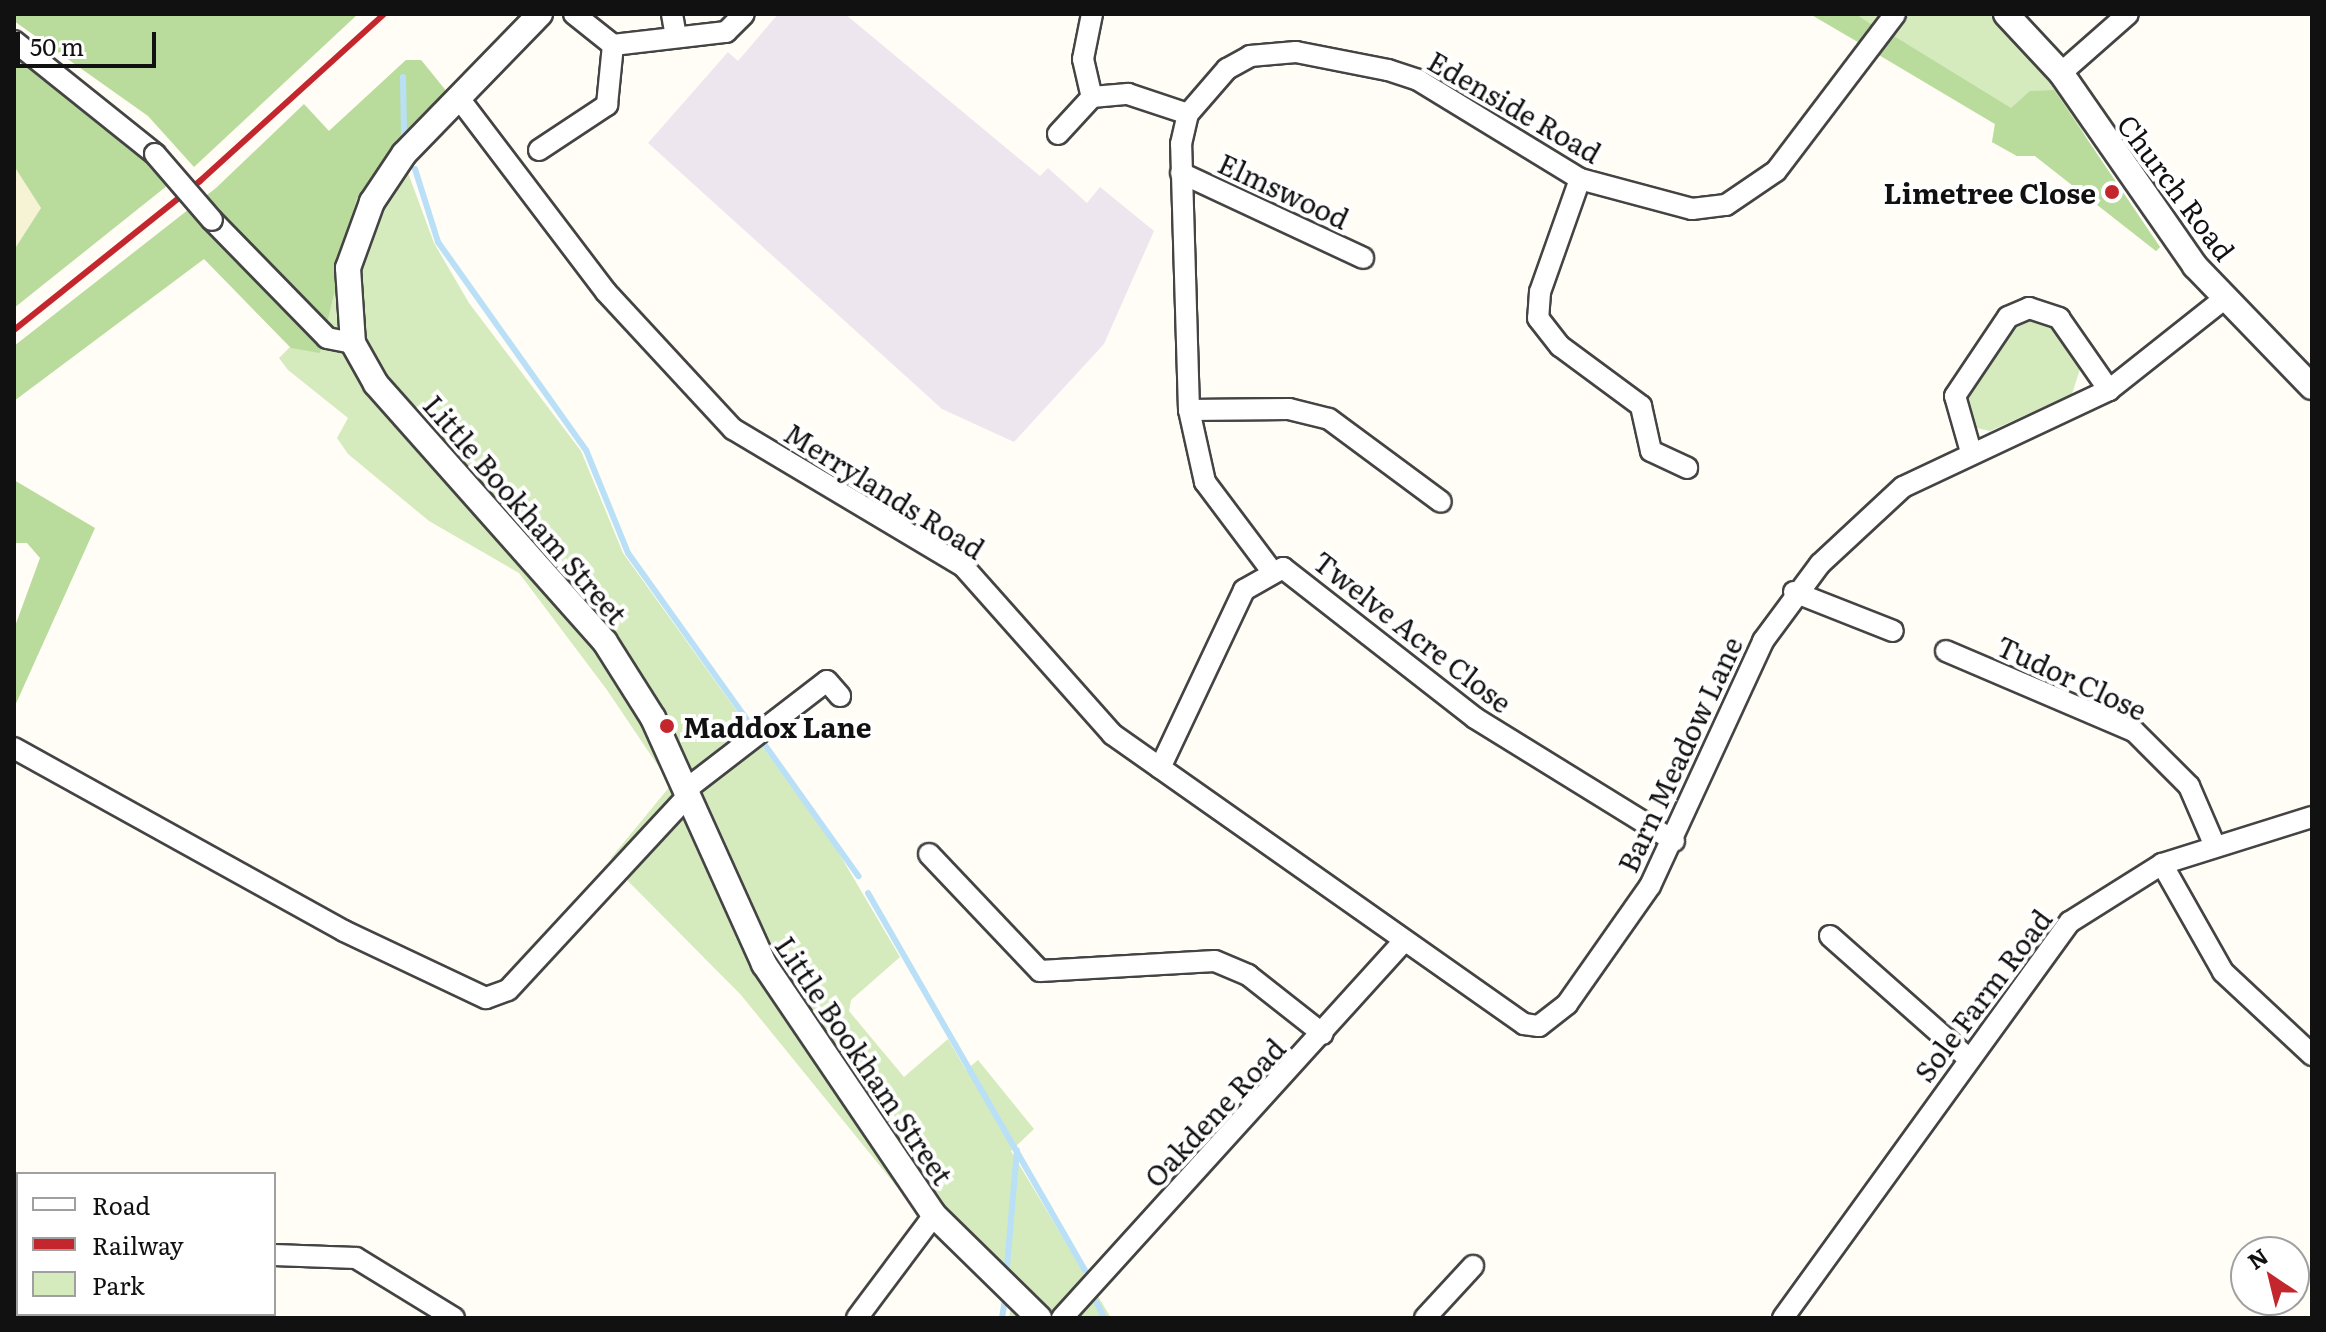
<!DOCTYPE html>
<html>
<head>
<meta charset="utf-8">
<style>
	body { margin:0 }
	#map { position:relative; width:2326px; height:1332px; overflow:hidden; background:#fffdf5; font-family:Literata,serif }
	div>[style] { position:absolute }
	.industrial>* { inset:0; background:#eee6ef }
	.farmland>* { inset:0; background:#f6f3d4 }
	.green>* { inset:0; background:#d5ebbd }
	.forest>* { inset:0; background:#b9dc9c }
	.stream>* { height:6px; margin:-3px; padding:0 3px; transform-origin:3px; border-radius:3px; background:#b9e0f7 }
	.roads { filter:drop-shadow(2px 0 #444) drop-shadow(-2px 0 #444) drop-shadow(0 2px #444) drop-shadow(0 -2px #444) }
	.minor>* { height:20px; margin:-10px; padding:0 10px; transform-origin:10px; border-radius:10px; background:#fff }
	.tertiary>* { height:24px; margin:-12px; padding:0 12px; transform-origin:12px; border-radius:12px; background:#fff }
	.rail>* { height:6px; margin:-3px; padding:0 3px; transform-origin:3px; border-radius:3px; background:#c4262e }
	.bridges { filter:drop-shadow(2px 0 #444) drop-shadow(-2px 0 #444) drop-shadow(0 2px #444) drop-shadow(0 -2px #444) }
	.minor-bridge>* { height:20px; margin:-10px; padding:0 10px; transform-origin:10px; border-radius:10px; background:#fff }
	.dots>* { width:22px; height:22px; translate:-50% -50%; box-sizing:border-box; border:4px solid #fff; border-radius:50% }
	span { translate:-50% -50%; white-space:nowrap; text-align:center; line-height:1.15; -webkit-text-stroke:8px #fff; paint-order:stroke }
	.street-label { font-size:28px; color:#111 }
	.poi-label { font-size:28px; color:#111; font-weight:700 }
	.right { translate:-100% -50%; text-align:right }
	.left { translate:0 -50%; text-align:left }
	.frame { position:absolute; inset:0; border:16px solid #111; pointer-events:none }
	.legend { position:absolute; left:16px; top:1172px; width:260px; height:144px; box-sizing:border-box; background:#fff; border:2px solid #a0a0a0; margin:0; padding:10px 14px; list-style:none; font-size:24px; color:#111 }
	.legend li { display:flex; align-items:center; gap:16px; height:40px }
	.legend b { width:40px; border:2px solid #a0a0a0 }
	.north { position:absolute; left:2230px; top:1236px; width:80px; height:80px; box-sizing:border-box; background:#fff; border:2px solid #a0a0a0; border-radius:50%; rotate:325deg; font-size:22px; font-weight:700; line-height:32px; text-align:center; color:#111 }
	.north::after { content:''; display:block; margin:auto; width:28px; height:36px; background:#c4262e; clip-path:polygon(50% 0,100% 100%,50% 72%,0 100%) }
	.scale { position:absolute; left:16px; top:32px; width:140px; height:36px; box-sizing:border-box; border:4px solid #111; border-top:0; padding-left:10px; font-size:24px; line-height:28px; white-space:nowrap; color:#111; -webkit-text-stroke:6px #fff; paint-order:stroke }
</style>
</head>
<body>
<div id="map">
	<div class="industrial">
		<i style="clip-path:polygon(778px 14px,845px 14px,1040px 176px,1048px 168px,1087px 203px,1100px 187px,1154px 231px,1104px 344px,1014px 442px,942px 409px,648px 143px,728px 52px,738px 61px)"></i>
	</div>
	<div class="farmland">
		<i style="clip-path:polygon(14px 166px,41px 208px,14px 250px)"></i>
	</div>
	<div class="green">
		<i style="clip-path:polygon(1810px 14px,1994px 14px,2063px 91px,2097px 160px,2160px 247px,2156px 251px,2035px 156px,2017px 156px,1992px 142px,1995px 124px)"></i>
		<i style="clip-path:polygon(406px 60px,421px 60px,447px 92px,397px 143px,434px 243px,469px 303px,581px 451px,623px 553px,837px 850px,900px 957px,851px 1000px,849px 1011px,904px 1077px,948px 1039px,966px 1070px,978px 1060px,1034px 1129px,1011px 1151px,1111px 1318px,1009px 1318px,1011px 1306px,941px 1241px,741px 995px,628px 881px,611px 858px,671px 785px,607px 690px,519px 573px,429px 521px,348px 454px,337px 438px,348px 418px,288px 370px,279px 358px,290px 347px,204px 258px,239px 214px)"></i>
		<i style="clip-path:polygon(2019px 320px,2051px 323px,2080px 369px,2072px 394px,1990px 431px,1972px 427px,1964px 396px)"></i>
	</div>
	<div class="forest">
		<i style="clip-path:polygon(14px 14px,358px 14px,194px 167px,148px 116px,14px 21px)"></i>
		<i style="clip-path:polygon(1810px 14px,1856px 14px,1875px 27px,1862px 44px)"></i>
		<i style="clip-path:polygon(1889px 33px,2011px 108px,2030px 91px,2054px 90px,2160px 247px,2156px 251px,2035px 156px,2017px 156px,1992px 142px,1995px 124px,1874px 52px)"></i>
		<i style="clip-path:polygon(14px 52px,110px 126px,168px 185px,14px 308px,14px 250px,41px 208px,14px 166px)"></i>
		<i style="clip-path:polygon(406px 60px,421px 60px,447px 92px,397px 143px,356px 200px,320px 353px,291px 348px,204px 259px,14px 401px,14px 346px,216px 188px,304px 104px,329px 131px)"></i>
		<i style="clip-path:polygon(14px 480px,95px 528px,14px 708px,14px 629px,40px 558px,27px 543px,14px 543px)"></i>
	</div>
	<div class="stream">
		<i style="left:403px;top:77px;width:57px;rotate:89deg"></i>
		<i style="left:415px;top:169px;width:77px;rotate:72.5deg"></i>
		<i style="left:438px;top:242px;width:255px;rotate:54.6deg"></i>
		<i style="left:586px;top:450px;width:111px;rotate:67.8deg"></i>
		<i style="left:628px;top:553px;width:397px;rotate:54.5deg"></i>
		<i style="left:868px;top:893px;width:435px;rotate:60.1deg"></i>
		<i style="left:1007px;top:1266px;width:116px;rotate:-85.1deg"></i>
		<i style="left:1097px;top:1303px;width:17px;rotate:65deg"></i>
		<i style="left:1002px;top:1318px;width:18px;rotate:-81deg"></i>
	</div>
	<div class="roads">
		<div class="minor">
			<i style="left:574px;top:14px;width:50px;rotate:38.5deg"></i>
			<i style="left:613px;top:45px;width:114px;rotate:-6.6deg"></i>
			<i style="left:726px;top:32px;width:25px;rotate:-45deg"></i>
			<i style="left:672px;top:14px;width:22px;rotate:80deg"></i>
			<i style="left:1092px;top:14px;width:46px;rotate:101.3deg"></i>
			<i style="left:1083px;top:59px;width:39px;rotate:77deg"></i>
			<i style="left:1092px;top:97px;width:36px;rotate:-5deg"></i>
			<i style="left:1128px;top:94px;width:63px;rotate:18.4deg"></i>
			<i style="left:14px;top:41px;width:181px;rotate:38.7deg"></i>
			<i style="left:2061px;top:73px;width:89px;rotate:-41.4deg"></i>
			<i style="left:458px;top:97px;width:245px;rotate:52.8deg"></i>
			<i style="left:606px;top:292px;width:187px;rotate:47.2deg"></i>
			<i style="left:733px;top:429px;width:268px;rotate:30.8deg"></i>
			<i style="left:963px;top:566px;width:225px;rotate:48.4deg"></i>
			<i style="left:1112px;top:734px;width:504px;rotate:35.14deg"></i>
			<i style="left:1524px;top:1024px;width:15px;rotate:8deg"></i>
			<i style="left:1539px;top:1026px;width:36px;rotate:-38deg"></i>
			<i style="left:1567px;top:1004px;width:144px;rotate:-54.9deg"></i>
			<i style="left:1650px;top:886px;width:270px;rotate:-65.2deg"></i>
			<i style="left:1763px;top:641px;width:96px;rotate:-53.5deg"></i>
			<i style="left:1820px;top:564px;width:113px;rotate:-42.9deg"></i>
			<i style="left:1903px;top:487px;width:228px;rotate:-25.2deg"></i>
			<i style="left:2109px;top:390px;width:148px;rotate:-38.4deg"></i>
			<i style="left:1058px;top:134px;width:50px;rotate:-47.4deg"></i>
			<i style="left:539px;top:150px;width:82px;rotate:-33.5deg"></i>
			<i style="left:607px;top:105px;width:60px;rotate:-84.3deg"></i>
			<i style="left:1181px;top:173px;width:201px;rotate:25deg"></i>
			<i style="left:1580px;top:179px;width:120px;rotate:109.5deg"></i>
			<i style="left:1540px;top:292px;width:26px;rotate:94deg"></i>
			<i style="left:1538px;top:318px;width:36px;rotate:52deg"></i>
			<i style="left:1560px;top:346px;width:101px;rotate:36.5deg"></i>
			<i style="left:1641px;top:406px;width:46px;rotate:77.5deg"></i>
			<i style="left:1651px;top:451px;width:40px;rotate:25deg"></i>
			<i style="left:212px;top:220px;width:165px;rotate:45.7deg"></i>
			<i style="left:327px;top:338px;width:26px;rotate:11deg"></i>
			<i style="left:1189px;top:410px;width:100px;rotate:-0.6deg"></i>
			<i style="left:1289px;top:409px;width:41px;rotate:14deg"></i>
			<i style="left:1329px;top:419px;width:139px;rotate:36.5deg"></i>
			<i style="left:1971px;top:452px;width:58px;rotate:-105.9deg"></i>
			<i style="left:1955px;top:396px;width:95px;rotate:-56.1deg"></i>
			<i style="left:2008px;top:317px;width:23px;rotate:-23deg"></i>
			<i style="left:2029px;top:308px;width:32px;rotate:18deg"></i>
			<i style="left:2059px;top:318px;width:88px;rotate:55.2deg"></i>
			<i style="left:1271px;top:570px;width:110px;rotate:-126.9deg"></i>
			<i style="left:1205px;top:482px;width:74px;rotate:-102.5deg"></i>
			<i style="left:1189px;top:410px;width:266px;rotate:-91.7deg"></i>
			<i style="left:1181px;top:144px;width:31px;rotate:-77deg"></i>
			<i style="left:1188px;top:114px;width:60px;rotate:-49.1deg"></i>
			<i style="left:1227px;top:69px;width:26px;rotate:-29deg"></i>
			<i style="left:1250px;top:56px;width:46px;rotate:-5deg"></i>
			<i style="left:1296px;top:52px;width:94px;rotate:11.1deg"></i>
			<i style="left:1388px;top:70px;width:32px;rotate:18deg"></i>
			<i style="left:1418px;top:80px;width:190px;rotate:31.4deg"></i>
			<i style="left:1580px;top:179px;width:116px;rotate:15deg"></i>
			<i style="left:1692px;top:209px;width:34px;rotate:-7deg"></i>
			<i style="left:1726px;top:205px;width:60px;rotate:-34.2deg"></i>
			<i style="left:1776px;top:171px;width:197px;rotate:-52.8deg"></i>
			<i style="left:1794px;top:592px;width:106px;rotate:21.5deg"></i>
			<i style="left:1946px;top:651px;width:204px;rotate:23.1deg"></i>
			<i style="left:2134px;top:731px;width:78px;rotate:45deg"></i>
			<i style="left:2189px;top:786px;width:65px;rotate:66.6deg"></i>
			<i style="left:14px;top:748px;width:377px;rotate:29deg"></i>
			<i style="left:344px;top:931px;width:157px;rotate:25.3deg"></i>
			<i style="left:486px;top:998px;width:23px;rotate:-20deg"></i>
			<i style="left:508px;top:990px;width:263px;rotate:-47.2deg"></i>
			<i style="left:1160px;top:768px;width:197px;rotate:-64.7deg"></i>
			<i style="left:1244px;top:590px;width:45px;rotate:-29.4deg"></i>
			<i style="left:1283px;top:568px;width:244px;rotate:38deg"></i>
			<i style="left:1475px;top:718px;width:234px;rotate:31.7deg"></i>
			<i style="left:684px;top:791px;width:180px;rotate:-37.6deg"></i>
			<i style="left:827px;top:681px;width:20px;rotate:49deg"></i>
			<i style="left:929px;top:854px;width:161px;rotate:46.5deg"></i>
			<i style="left:1040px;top:971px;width:175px;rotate:-3.3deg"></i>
			<i style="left:1215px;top:961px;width:36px;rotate:23deg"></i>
			<i style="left:1248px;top:975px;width:95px;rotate:38.2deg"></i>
			<i style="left:2162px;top:864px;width:124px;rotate:60.5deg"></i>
			<i style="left:2223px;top:972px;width:122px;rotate:43deg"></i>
			<i style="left:1830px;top:936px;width:186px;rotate:41.5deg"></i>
			<i style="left:14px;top:1247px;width:4px"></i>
			<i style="left:274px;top:1255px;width:82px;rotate:2.1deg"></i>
			<i style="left:356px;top:1258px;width:115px;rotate:31.5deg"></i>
			<i style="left:95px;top:1318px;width:4px;rotate:-76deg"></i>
			<i style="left:857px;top:1318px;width:129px;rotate:-53.2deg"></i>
			<i style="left:1062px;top:1318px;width:509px;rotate:-47.79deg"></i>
			<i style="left:1425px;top:1318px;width:71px;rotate:-47.3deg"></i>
			<i style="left:1783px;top:1318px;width:489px;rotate:-54.1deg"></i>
			<i style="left:2070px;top:922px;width:109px;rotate:-32.2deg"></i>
			<i style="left:2162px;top:864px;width:157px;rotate:-17.4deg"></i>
		</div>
		<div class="tertiary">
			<i style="left:540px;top:14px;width:195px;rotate:134.2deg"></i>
			<i style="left:404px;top:154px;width:58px;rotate:123.7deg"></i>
			<i style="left:372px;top:202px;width:70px;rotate:110deg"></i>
			<i style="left:348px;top:268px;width:75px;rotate:86.2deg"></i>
			<i style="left:353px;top:343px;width:47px;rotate:60.7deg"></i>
			<i style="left:376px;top:384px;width:345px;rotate:48.4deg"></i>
			<i style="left:605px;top:642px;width:90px;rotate:57.7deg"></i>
			<i style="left:653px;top:718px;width:270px;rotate:65.7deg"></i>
			<i style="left:764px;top:964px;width:303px;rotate:55.9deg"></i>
			<i style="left:934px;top:1215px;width:147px;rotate:44.4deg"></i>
			<i style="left:2006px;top:14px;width:81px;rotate:47deg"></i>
			<i style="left:2061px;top:73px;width:235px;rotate:55.2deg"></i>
			<i style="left:2195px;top:266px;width:168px;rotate:46deg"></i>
		</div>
	</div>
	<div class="rail">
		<i style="left:14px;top:330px;width:238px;rotate:-38.7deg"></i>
		<i style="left:200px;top:181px;width:248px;rotate:-42.2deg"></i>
	</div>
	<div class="bridges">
		<div class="minor-bridge">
			<i style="left:155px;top:154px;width:87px;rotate:49.2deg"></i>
		</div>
	</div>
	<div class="dots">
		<i style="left:2112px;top:192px;background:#c4262e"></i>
		<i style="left:667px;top:726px;background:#c4262e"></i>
	</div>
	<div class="street-label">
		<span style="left:1515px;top:106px;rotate:30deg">Edenside Road</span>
		<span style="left:2177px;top:187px;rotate:53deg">Church Road</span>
		<span style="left:1284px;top:190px;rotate:25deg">Elmswood</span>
		<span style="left:885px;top:490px;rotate:32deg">Merrylands Road</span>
		<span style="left:526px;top:509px;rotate:49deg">Little Bookham Street</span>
		<span style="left:1413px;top:631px;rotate:38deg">Twelve Acre Close</span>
		<span style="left:2072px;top:677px;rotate:25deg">Tudor Close</span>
		<span style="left:1679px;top:754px;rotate:-65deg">Barn Meadow Lane</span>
		<span style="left:1982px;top:995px;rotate:-53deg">Sole Farm Road</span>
		<span style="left:865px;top:1060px;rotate:56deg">Little Bookham Street</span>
		<span style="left:1214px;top:1112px;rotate:-47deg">Oakdene Road</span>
	</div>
	<div class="poi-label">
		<span class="right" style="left:2096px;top:192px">Limetree Close</span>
		<span class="left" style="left:683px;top:726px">Maddox Lane</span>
	</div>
	<div class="frame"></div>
	<ul class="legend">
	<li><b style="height:10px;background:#fff"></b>Road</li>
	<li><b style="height:10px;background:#c4262e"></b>Railway</li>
	<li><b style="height:22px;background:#d5ebbd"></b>Park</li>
	</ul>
	<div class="north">N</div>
	<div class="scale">50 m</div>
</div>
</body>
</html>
